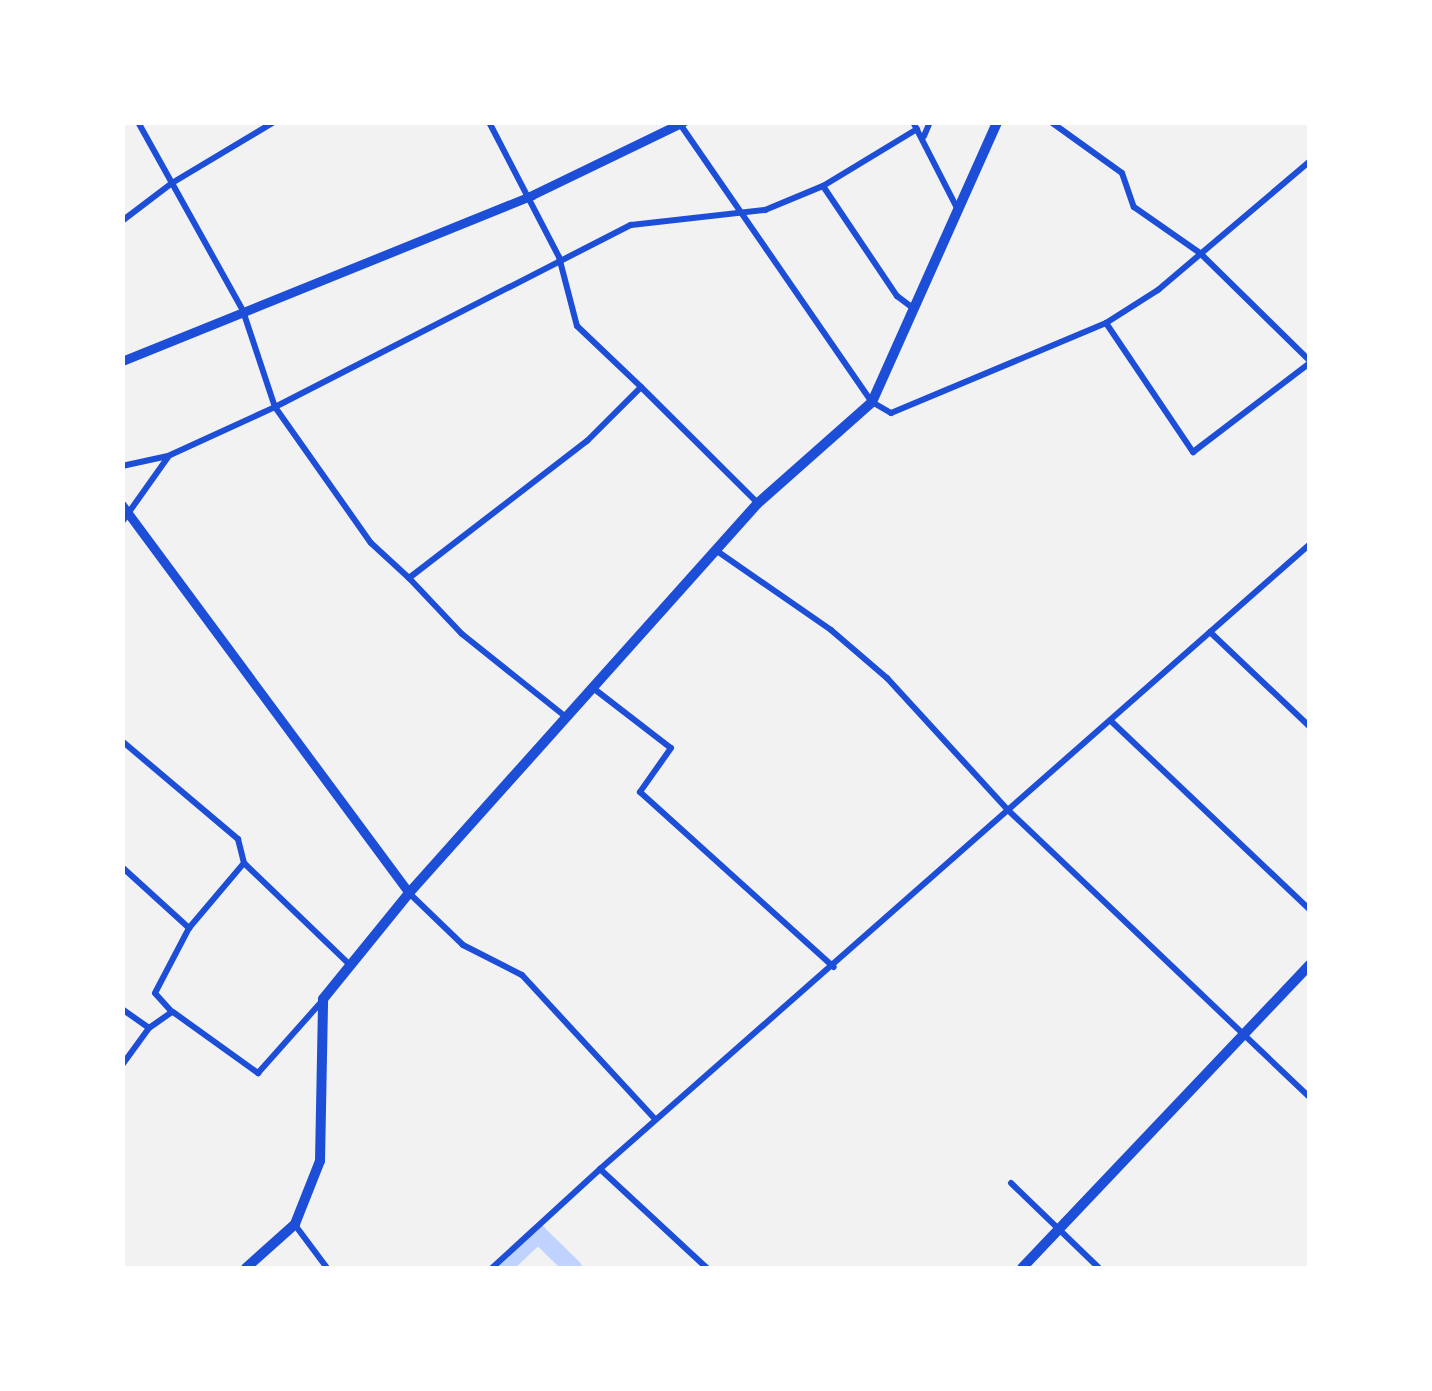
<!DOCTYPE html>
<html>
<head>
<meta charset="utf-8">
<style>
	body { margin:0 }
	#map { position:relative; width:1432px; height:1391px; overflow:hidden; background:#f2f2f2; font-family:Overpass,sans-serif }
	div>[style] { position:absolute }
	.canal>* { height:18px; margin:-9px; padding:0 9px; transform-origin:9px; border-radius:9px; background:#bfd3fe }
	.minor>* { height:6px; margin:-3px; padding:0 3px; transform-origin:3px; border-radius:3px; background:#1d4ed8 }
	.tertiary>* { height:9px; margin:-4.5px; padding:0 4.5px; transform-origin:4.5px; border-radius:4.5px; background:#1d4ed8 }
	.secondary>* { height:10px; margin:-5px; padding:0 5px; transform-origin:5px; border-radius:5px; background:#1d4ed8 }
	span { translate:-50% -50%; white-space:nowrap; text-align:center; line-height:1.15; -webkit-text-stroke:10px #fff; paint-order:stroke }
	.frame { position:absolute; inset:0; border:125px solid #fff; pointer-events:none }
</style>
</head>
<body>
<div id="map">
	<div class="canal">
		<i style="left:502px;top:1268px;width:50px;rotate:-43.4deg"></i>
		<i style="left:538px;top:1234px;width:49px;rotate:44.2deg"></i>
	</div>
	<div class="minor">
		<i style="left:138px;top:122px;width:216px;rotate:60.9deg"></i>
		<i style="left:243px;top:311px;width:101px;rotate:71.6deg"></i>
		<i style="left:275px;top:407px;width:166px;rotate:54.8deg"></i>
		<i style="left:371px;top:543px;width:52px;rotate:42.6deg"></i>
		<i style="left:409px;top:578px;width:225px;rotate:-37.6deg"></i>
		<i style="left:587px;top:441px;width:76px;rotate:-45deg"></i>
		<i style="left:641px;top:387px;width:165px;rotate:44.8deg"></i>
		<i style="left:489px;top:122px;width:152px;rotate:62.6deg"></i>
		<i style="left:559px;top:257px;width:71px;rotate:75.4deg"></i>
		<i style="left:577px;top:326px;width:88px;rotate:43.6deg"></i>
		<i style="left:913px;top:122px;width:97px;rotate:62.9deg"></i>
		<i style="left:1051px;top:122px;width:87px;rotate:35.7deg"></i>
		<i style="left:1122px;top:173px;width:36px;rotate:71deg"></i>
		<i style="left:1134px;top:207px;width:80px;rotate:34.9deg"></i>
		<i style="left:1200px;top:253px;width:154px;rotate:44.5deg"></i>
		<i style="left:680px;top:124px;width:338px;rotate:55.4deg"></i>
		<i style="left:872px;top:402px;width:22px;rotate:30deg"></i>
		<i style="left:891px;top:413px;width:233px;rotate:-22.7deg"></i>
		<i style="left:1106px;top:323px;width:62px;rotate:-32.4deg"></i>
		<i style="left:1158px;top:290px;width:199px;rotate:-40.3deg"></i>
		<i style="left:924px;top:136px;width:15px;rotate:-67deg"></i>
		<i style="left:823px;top:186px;width:133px;rotate:56.1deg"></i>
		<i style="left:897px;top:296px;width:21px;rotate:37deg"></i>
		<i style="left:122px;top:221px;width:63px;rotate:-37.2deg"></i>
		<i style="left:172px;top:183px;width:119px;rotate:-30.9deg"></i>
		<i style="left:1106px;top:323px;width:156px;rotate:56deg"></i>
		<i style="left:1193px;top:452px;width:147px;rotate:-37.3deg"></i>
		<i style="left:122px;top:466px;width:47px;rotate:-12.3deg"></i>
		<i style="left:168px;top:456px;width:118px;rotate:-24.6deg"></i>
		<i style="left:275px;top:407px;width:400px;rotate:-27.1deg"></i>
		<i style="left:631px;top:225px;width:135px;rotate:-6.4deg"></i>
		<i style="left:765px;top:210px;width:63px;rotate:-22.5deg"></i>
		<i style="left:823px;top:186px;width:110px;rotate:-31.2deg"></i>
		<i style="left:122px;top:522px;width:80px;rotate:-54.7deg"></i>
		<i style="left:717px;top:551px;width:139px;rotate:34.7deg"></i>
		<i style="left:831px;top:630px;width:74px;rotate:40.6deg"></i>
		<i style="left:887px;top:678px;width:180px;rotate:47.5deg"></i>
		<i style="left:1009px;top:811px;width:416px;rotate:43.6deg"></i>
		<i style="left:409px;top:578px;width:77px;rotate:46.6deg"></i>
		<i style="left:462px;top:634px;width:133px;rotate:38.6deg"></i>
		<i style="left:1210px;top:632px;width:138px;rotate:43.5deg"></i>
		<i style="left:593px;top:688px;width:98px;rotate:37.6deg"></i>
		<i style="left:671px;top:748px;width:54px;rotate:125.2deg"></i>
		<i style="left:640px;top:792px;width:261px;rotate:42.1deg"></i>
		<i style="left:1112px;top:722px;width:273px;rotate:43.5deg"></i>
		<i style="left:122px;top:741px;width:152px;rotate:40.2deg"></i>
		<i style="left:238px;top:839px;width:25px;rotate:76deg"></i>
		<i style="left:244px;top:863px;width:147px;rotate:43.9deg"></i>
		<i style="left:122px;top:867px;width:91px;rotate:42.3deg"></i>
		<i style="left:409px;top:893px;width:75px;rotate:43.9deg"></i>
		<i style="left:463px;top:945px;width:66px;rotate:27deg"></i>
		<i style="left:522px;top:975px;width:195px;rotate:47.3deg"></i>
		<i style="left:122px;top:1009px;width:33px;rotate:35deg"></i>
		<i style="left:149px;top:1028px;width:46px;rotate:126.1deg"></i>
		<i style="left:173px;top:1012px;width:105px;rotate:35.7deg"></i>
		<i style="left:258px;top:1073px;width:98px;rotate:-48.3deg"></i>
		<i style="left:149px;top:1028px;width:28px;rotate:-35deg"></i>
		<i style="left:172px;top:1012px;width:25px;rotate:-132deg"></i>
		<i style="left:155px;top:993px;width:73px;rotate:-62.4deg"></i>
		<i style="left:189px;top:928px;width:85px;rotate:-49.8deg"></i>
		<i style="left:600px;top:1169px;width:946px;rotate:-41.36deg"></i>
		<i style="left:1011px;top:1183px;width:122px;rotate:44deg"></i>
		<i style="left:295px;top:1225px;width:54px;rotate:53.3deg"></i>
		<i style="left:492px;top:1268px;width:147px;rotate:-42.5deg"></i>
		<i style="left:600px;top:1169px;width:146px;rotate:42.8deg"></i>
	</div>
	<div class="tertiary">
		<i style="left:122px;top:361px;width:442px;rotate:-22deg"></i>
		<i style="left:532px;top:195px;width:168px;rotate:-25.8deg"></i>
		<i style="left:122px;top:505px;width:483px;rotate:53.5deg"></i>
	</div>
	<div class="secondary">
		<i style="left:246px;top:1268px;width:66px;rotate:-41.9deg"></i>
		<i style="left:295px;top:1224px;width:68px;rotate:-68.4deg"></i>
		<i style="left:320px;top:1161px;width:162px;rotate:-88.9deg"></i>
		<i style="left:323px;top:999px;width:136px;rotate:-50.9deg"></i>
		<i style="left:409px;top:893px;width:523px;rotate:-48.18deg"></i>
		<i style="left:758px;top:503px;width:152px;rotate:-41.5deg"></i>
		<i style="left:872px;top:402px;width:307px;rotate:-65.9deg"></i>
		<i style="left:1022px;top:1268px;width:418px;rotate:-46.5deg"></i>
	</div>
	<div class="frame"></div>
</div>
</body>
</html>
